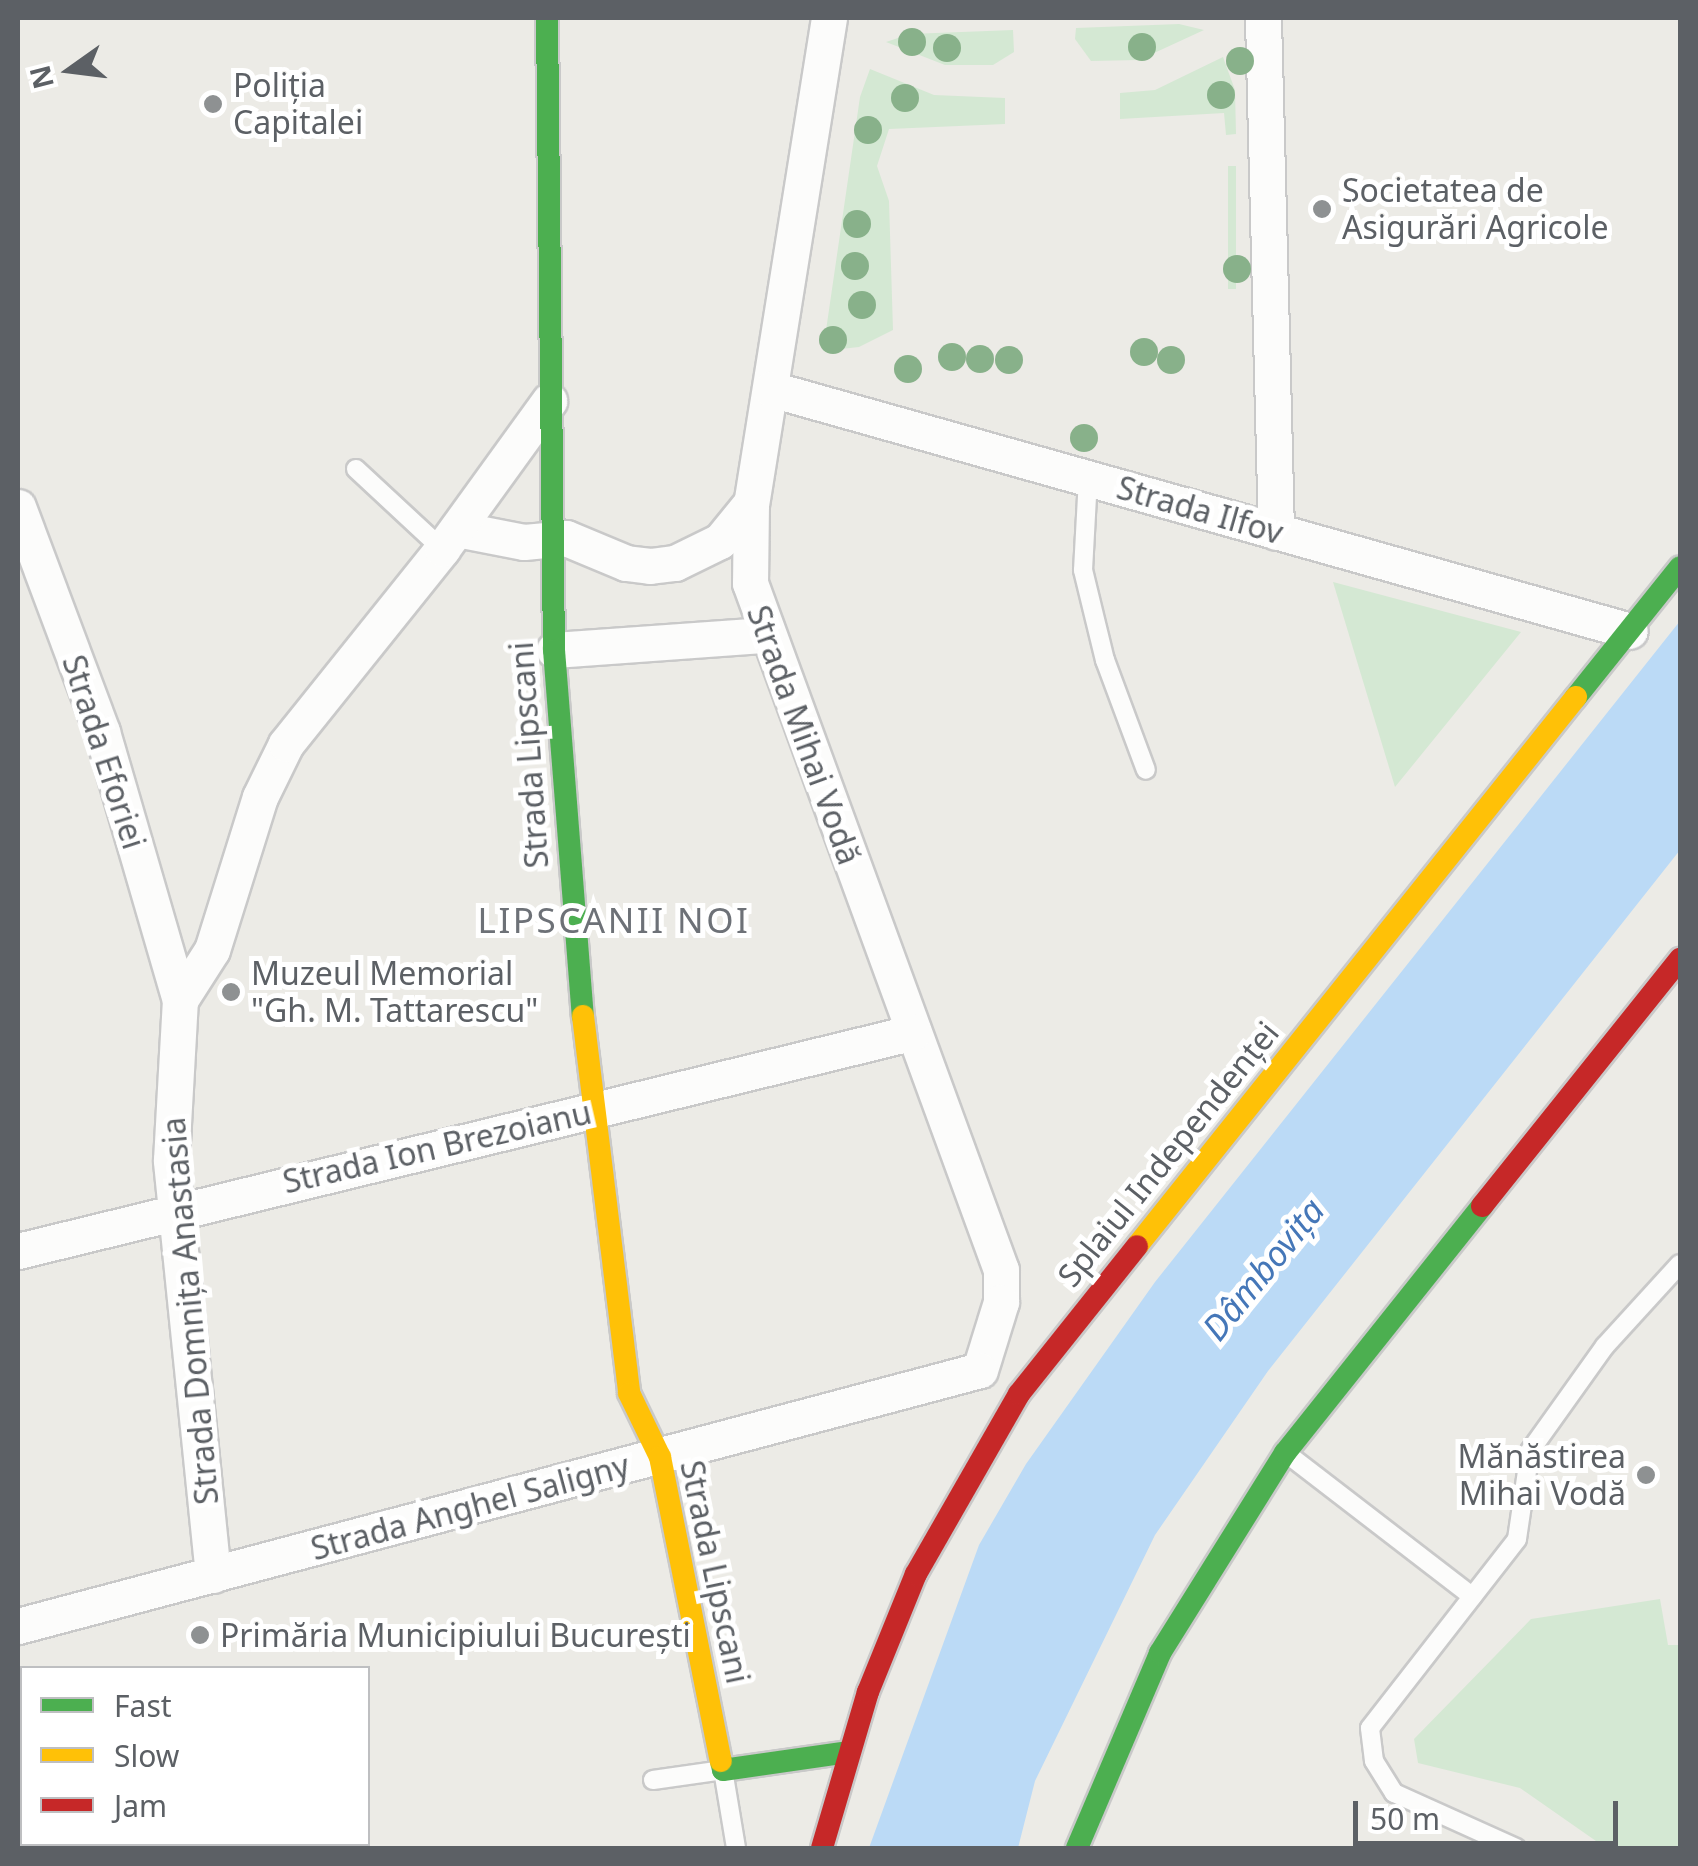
<!DOCTYPE html>
<html>
<head>
<meta charset="utf-8">
<style>
	body { margin:0 }
	#map { position:relative; width:1698px; height:1866px; overflow:hidden; background:#ecebe6; font-family:"Noto Sans",sans-serif }
	div>[style] { position:absolute }
	.green>* { inset:0; background:#d4e8d3; transform-origin:0 0 }
	.water>* { inset:0; background:#bbdaf6 }
	.roads { filter:drop-shadow(2px 0 #c9c9c9) drop-shadow(-2px 0 #c9c9c9) drop-shadow(0 2px #c9c9c9) drop-shadow(0 -2px #c9c9c9) }
	.lane>* { height:18px; margin:-9px; padding:0 9px; transform-origin:9px; border-radius:9px; background:#fcfcfb }
	.street>* { height:35px; margin:-17.5px; padding:0 17.5px; transform-origin:17.5px; border-radius:17.5px; background:#fcfcfb }
	.fast>* { height:22px; margin:-11px; padding:0 11px; transform-origin:11px; border-radius:11px; background:#4caf50 }
	.slow>* { height:22px; margin:-11px; padding:0 11px; transform-origin:11px; border-radius:11px; background:#ffc107 }
	.jam>* { height:22px; margin:-11px; padding:0 11px; transform-origin:11px; border-radius:11px; background:#c62828 }
	.trees>* { width:28px; height:28px; margin:-14px; border-radius:50%; background:#88b18a }
	.dots>* { width:28px; height:28px; translate:-50% -50%; box-sizing:border-box; border:5px solid #fff; border-radius:50% }
	span { translate:-50% -50%; white-space:nowrap; text-align:center; line-height:1.15; -webkit-text-stroke:10px #fff; paint-order:stroke }
	.poi-label { font-size:32px; color:#5c6065 }
	.left { translate:0 -50%; text-align:left }
	.right { translate:-100% -50%; text-align:right }
	.street-label { font-size:32px; color:#5c6065 }
	.neighbourhood-label { font-size:35px; color:#6d7177; letter-spacing:2.5px }
	.water-label { font-size:35px; color:#4577b8; font-style:italic }
	.frame { position:absolute; inset:0; border:20px solid #5c6065; pointer-events:none }
	.legend { position:absolute; left:20px; top:1666px; width:350px; height:180px; box-sizing:border-box; background:#fff; border:2px solid #bebfc1; margin:0; padding:12px 18px; list-style:none; font-size:30px; color:#5c6065 }
	.legend li { display:flex; align-items:center; gap:20px; height:50px }
	.legend b { width:50px; border:2px solid #bebfc1 }
	.north { position:absolute; left:20px; top:20px; width:100px; height:100px; -webkit-text-stroke:8px #fff; paint-order:stroke; rotate:256deg; font-size:28px; font-weight:700; line-height:40px; text-align:center; color:#5c6065 }
	.north::after { content:''; display:block; margin:auto; width:35px; height:45px; background:#5c6065; clip-path:polygon(50% 0,100% 100%,50% 72%,0 100%) }
	.scale { position:absolute; left:1353px; top:1801px; width:265px; height:45px; box-sizing:border-box; border:5px solid #5c6065; border-top:0; padding-left:12px; font-size:30px; line-height:35px; white-space:nowrap; color:#5c6065; -webkit-text-stroke:8px #fff; paint-order:stroke }
</style>
</head>
<body>
<div id="map">
	<div class="green">
		<i style="clip-path:polygon(1179px 24px,1204px 30px,1139px 60px,1091px 61px,1075px 39px,1076px 28px)"></i>
		<i style="clip-path:polygon(1013px 30px,1014px 52px,993px 65px,945px 65px,886px 42px,910px 34px)"></i>
		<i style="clip-path:polygon(1223px 57px,1235px 90px,1236px 134px,1226px 135px,1224px 113px,1120px 119px,1120px 93px,1155px 90px)"></i>
		<i style="clip-path:polygon(870px 69px,934px 95px,1005px 98px,1005px 124px,889px 129px,877px 166px,889px 201px,893px 330px,859px 347px,823px 351px,860px 97px)"></i>
		<i style="left:1228px;top:166px;width:8px;height:123px"></i>
		<i style="clip-path:polygon(1333px 582px,1521px 632px,1395px 787px)"></i>
		<i style="clip-path:polygon(1660px 1599px,1668px 1645px,1680px 1645px,1680px 1848px,1606px 1848px,1520px 1788px,1418px 1763px,1414px 1739px,1531px 1619px)"></i>
	</div>
	<div class="water">
		<i style="clip-path:polygon(1680px 621px,1680px 850px,1268px 1371px,1155px 1535px,1035px 1781px,1018px 1848px,869px 1848px,979px 1545px,1026px 1464px,1155px 1282px)"></i>
	</div>
	<div class="roads">
		<div class="lane">
			<i style="left:356px;top:469px;width:117px;rotate:42.9deg"></i>
			<i style="left:1088px;top:478px;width:92px;rotate:93.1deg"></i>
			<i style="left:1083px;top:570px;width:93px;rotate:76.3deg"></i>
			<i style="left:1105px;top:660px;width:117px;rotate:69.6deg"></i>
			<i style="left:1290px;top:1456px;width:230px;rotate:37.6deg"></i>
			<i style="left:653px;top:1780px;width:71px;rotate:-8.1deg"></i>
			<i style="left:723px;top:1770px;width:79px;rotate:80.5deg"></i>
			<i style="left:1516px;top:1848px;width:134px;rotate:-155.7deg"></i>
			<i style="left:1394px;top:1793px;width:38px;rotate:-122deg"></i>
			<i style="left:1374px;top:1761px;width:33px;rotate:-97deg"></i>
			<i style="left:1370px;top:1728px;width:239px;rotate:-52.1deg"></i>
			<i style="left:1517px;top:1539px;width:89px;rotate:-81.6deg"></i>
			<i style="left:1530px;top:1451px;width:129px;rotate:-54.5deg"></i>
			<i style="left:1605px;top:1346px;width:111px;rotate:-47.6deg"></i>
		</div>
		<div class="street">
			<i style="left:829px;top:18px;width:491px;rotate:99.1deg"></i>
			<i style="left:751px;top:503px;width:80px;rotate:90.7deg"></i>
			<i style="left:750px;top:583px;width:731px;rotate:69.93deg"></i>
			<i style="left:1001px;top:1270px;width:32px;rotate:90deg"></i>
			<i style="left:1001px;top:1302px;width:71px;rotate:107.2deg"></i>
			<i style="left:1263px;top:18px;width:514px;rotate:88.55deg"></i>
			<i style="left:771px;top:389px;width:892px;rotate:15.73deg"></i>
			<i style="left:18px;top:507px;width:240px;rotate:69.5deg"></i>
			<i style="left:102px;top:732px;width:279px;rotate:73.8deg"></i>
			<i style="left:457px;top:529px;width:68px;rotate:11deg"></i>
			<i style="left:524px;top:542px;width:42px;rotate:-5.4deg"></i>
			<i style="left:566px;top:538px;width:65px;rotate:22.6deg"></i>
			<i style="left:626px;top:563px;width:24px;rotate:7deg"></i>
			<i style="left:650px;top:566px;width:25px;rotate:-7deg"></i>
			<i style="left:675px;top:563px;width:50px;rotate:-26.1deg"></i>
			<i style="left:720px;top:541px;width:49px;rotate:-50.8deg"></i>
			<i style="left:554px;top:650px;width:212px;rotate:-4.1deg"></i>
			<i style="left:18px;top:1251px;width:922px;rotate:-13.73deg"></i>
			<i style="left:213px;top:1575px;width:417px;rotate:-95.8deg"></i>
			<i style="left:171px;top:1160px;width:160px;rotate:-86.8deg"></i>
			<i style="left:180px;top:1000px;width:59px;rotate:-57.4deg"></i>
			<i style="left:212px;top:950px;width:160px;rotate:-72.6deg"></i>
			<i style="left:260px;top:797px;width:59px;rotate:-63.9deg"></i>
			<i style="left:286px;top:744px;width:250px;rotate:-51.3deg"></i>
			<i style="left:442px;top:549px;width:183px;rotate:-54.1deg"></i>
			<i style="left:18px;top:1626px;width:995px;rotate:-14.9deg"></i>
		</div>
		<div class="fast">
			<i style="left:547px;top:18px;width:632px;rotate:89.37deg"></i>
			<i style="left:554px;top:650px;width:367px;rotate:85.5deg"></i>
			<i style="left:1576px;top:697px;width:166px;rotate:-51.3deg"></i>
			<i style="left:721px;top:1761px;width:9px;rotate:77deg"></i>
			<i style="left:723px;top:1770px;width:126px;rotate:-8.2deg"></i>
			<i style="left:1077px;top:1848px;width:212px;rotate:-66.9deg"></i>
			<i style="left:1160px;top:1653px;width:236px;rotate:-58deg"></i>
			<i style="left:1285px;top:1453px;width:316px;rotate:-51.4deg"></i>
		</div>
		<div class="slow">
			<i style="left:583px;top:1016px;width:380px;rotate:83deg"></i>
			<i style="left:629px;top:1393px;width:71px;rotate:64.2deg"></i>
			<i style="left:660px;top:1457px;width:310px;rotate:78.7deg"></i>
			<i style="left:1137px;top:1246px;width:703px;rotate:-51.35deg"></i>
		</div>
		<div class="jam">
			<i style="left:1482px;top:1206px;width:317px;rotate:-51.3deg"></i>
			<i style="left:822px;top:1848px;width:163px;rotate:-73.6deg"></i>
			<i style="left:868px;top:1692px;width:127px;rotate:-67.9deg"></i>
			<i style="left:916px;top:1574px;width:207px;rotate:-60.2deg"></i>
			<i style="left:1019px;top:1394px;width:189px;rotate:-51.4deg"></i>
		</div>
	</div>
	<div class="trees">
		<i style="left:912px;top:42px"></i>
		<i style="left:1142px;top:47px"></i>
		<i style="left:947px;top:48px"></i>
		<i style="left:1240px;top:61px"></i>
		<i style="left:1221px;top:95px"></i>
		<i style="left:905px;top:98px"></i>
		<i style="left:868px;top:130px"></i>
		<i style="left:857px;top:224px"></i>
		<i style="left:855px;top:266px"></i>
		<i style="left:1237px;top:269px"></i>
		<i style="left:862px;top:305px"></i>
		<i style="left:833px;top:340px"></i>
		<i style="left:1144px;top:352px"></i>
		<i style="left:952px;top:357px"></i>
		<i style="left:980px;top:359px"></i>
		<i style="left:1009px;top:360px"></i>
		<i style="left:1171px;top:360px"></i>
		<i style="left:908px;top:369px"></i>
		<i style="left:1084px;top:438px"></i>
	</div>
	<div class="dots">
		<i style="left:213px;top:104px;background:#8e9192"></i>
		<i style="left:1322px;top:209px;background:#8e9192"></i>
		<i style="left:231px;top:992px;background:#8e9192"></i>
		<i style="left:1646px;top:1475px;background:#8e9192"></i>
		<i style="left:200px;top:1635px;background:#8e9192"></i>
	</div>
	<div class="poi-label">
		<span class="left" style="left:233px;top:104px">Poliția<br>Capitalei</span>
		<span class="left" style="left:1342px;top:209px">Societatea de<br>Asigurări Agricole</span>
		<span class="left" style="left:251px;top:992px">Muzeul Memorial<br>"Gh. M. Tattarescu"</span>
		<span class="right" style="left:1626px;top:1475px">Mănăstirea<br>Mihai Vodă</span>
		<span class="left" style="left:220px;top:1635px">Primăria Municipiului București</span>
	</div>
	<div class="street-label">
		<span style="left:1200px;top:510px;rotate:16deg">Strada Ilfov</span>
		<span style="left:804px;top:735px;rotate:70deg">Strada Mihai Vodă</span>
		<span style="left:104px;top:752px;rotate:72deg">Strada Eforiei</span>
		<span style="left:529px;top:755px;rotate:-94deg">Strada Lipscani</span>
		<span style="left:437px;top:1147px;rotate:-13deg">Strada Ion Brezoianu</span>
		<span style="left:1168px;top:1154px;rotate:-51deg">Splaiul Independenței</span>
		<span style="left:190px;top:1311px;rotate:-95deg">Strada Domnița Anastasia</span>
		<span style="left:470px;top:1507px;rotate:-15deg">Strada Anghel Saligny</span>
		<span style="left:715px;top:1572px;rotate:78deg">Strada Lipscani</span>
	</div>
	<div class="neighbourhood-label">
		<span style="left:614px;top:920px">LIPSCANII NOI</span>
	</div>
	<div class="water-label">
		<span style="left:1263px;top:1269px;rotate:-51deg">Dâmbovița</span>
	</div>
	<div class="frame"></div>
	<ul class="legend">
	<li><b style="height:12px;background:#4caf50"></b>Fast</li>
	<li><b style="height:12px;background:#ffc107"></b>Slow</li>
	<li><b style="height:12px;background:#c62828"></b>Jam</li>
	</ul>
	<div class="north">N</div>
	<div class="scale">50 m</div>
</div>
</body>
</html>
